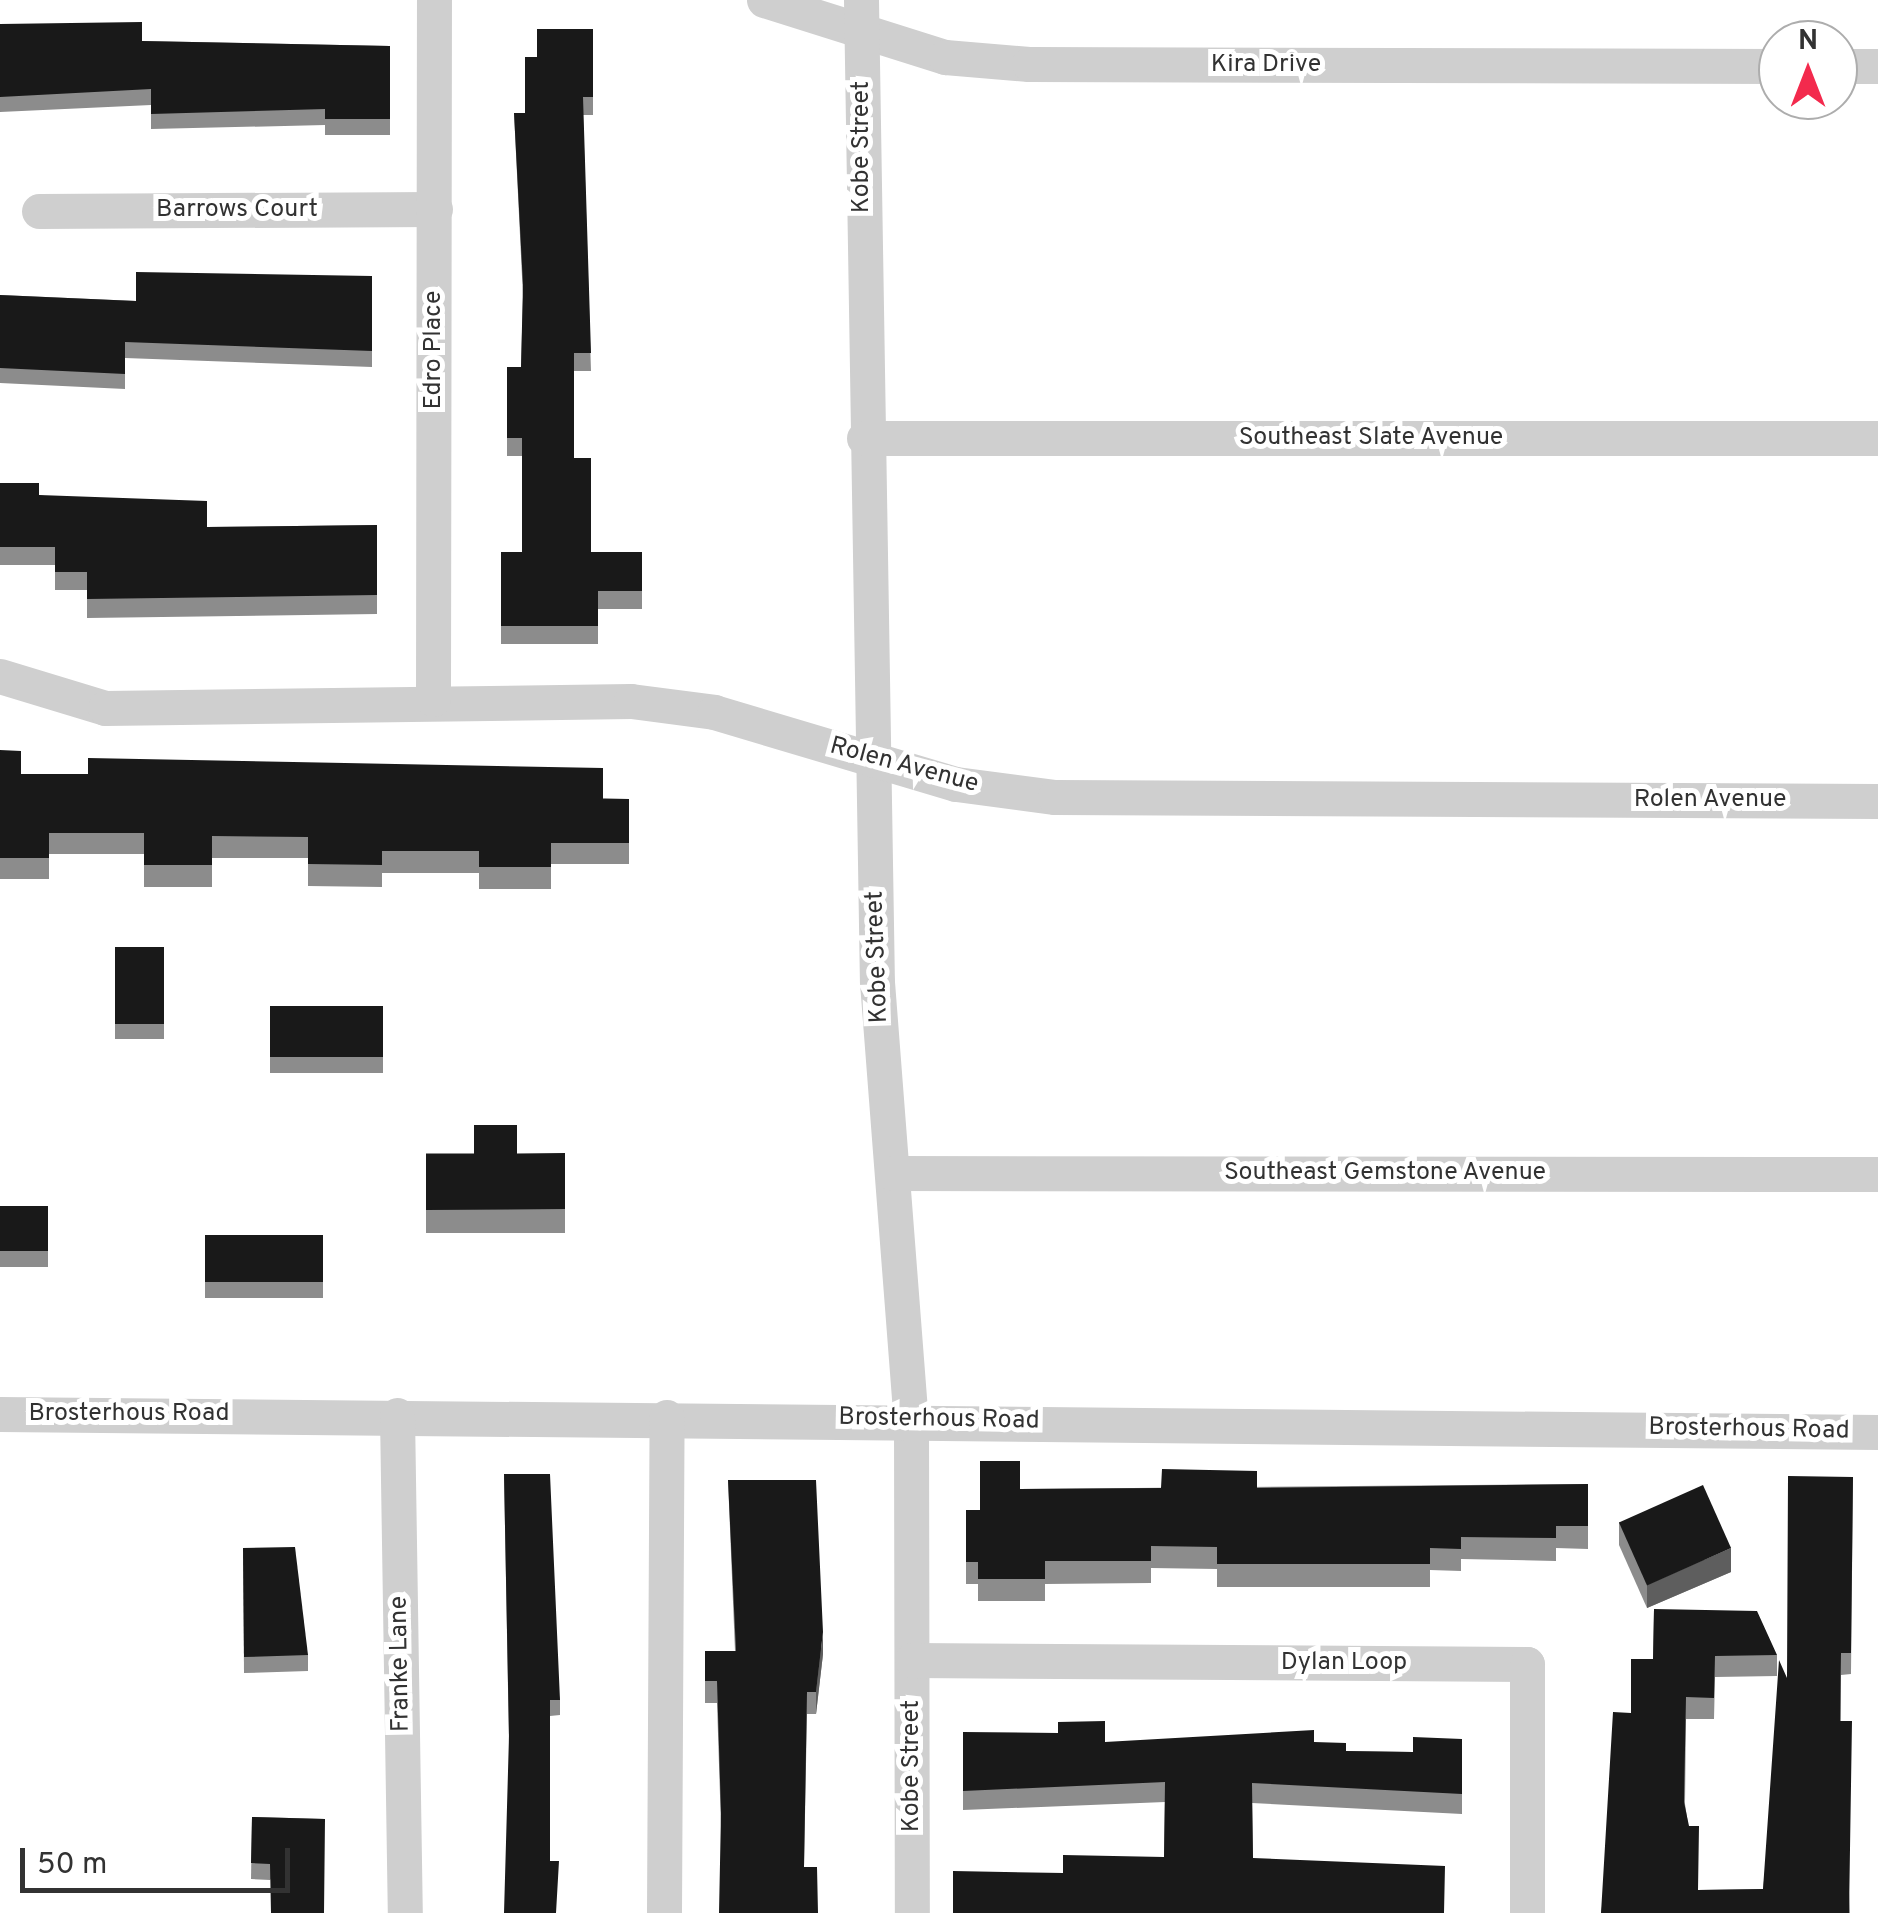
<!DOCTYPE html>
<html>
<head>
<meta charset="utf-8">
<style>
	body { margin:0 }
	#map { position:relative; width:1878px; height:1913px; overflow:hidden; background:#fff; font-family:Overpass,sans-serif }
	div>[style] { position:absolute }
	.minor>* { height:35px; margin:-17.5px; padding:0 17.5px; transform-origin:17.5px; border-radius:17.5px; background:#cfcfcf }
	.wall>* { inset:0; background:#8c8c8c; transform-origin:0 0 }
	.shaded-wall>* { inset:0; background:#5e5e5e }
	.building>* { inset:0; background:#191919; transform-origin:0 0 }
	span { translate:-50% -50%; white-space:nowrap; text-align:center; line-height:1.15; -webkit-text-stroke:10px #fff; paint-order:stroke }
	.street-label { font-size:25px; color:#323232 }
	.north { position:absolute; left:1758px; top:20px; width:100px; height:100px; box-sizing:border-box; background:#fff; border:2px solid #adadad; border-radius:50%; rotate:0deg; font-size:28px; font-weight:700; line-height:40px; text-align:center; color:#323232 }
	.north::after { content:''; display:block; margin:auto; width:35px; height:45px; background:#f32a4d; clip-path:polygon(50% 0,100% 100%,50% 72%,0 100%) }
	.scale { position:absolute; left:20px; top:1848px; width:270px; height:45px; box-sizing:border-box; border:5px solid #323232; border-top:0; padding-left:12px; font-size:30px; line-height:35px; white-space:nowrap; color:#323232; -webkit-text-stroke:8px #fff; paint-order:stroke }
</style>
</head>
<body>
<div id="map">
	<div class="minor">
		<i style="left:764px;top:0;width:190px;rotate:17.5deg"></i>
		<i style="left:945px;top:57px;width:84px;rotate:4.8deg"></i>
		<i style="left:1029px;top:64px;width:749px;rotate:0.15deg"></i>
		<i style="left:861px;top:0;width:982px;rotate:89.07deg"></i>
		<i style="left:877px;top:982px;width:439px;rotate:85.6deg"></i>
		<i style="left:911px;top:1420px;width:493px;rotate:89.9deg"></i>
		<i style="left:1838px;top:66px;width:40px"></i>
		<i style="left:39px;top:211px;width:396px;rotate:-0.3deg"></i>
		<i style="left:864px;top:438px;width:1014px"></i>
		<i style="left:0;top:676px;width:110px;rotate:16.9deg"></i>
		<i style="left:105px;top:708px;width:526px;rotate:-0.76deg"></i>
		<i style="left:631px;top:701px;width:84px;rotate:7.5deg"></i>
		<i style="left:714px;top:712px;width:252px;rotate:16.6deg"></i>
		<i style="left:956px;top:784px;width:100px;rotate:7.5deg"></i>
		<i style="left:1055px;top:797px;width:823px;rotate:0.28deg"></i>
		<i style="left:433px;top:699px;width:699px;rotate:-89.92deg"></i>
		<i style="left:892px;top:1173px;width:986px;rotate:0.06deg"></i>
		<i style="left:0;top:1414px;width:1878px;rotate:0.55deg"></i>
		<i style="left:397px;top:1415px;width:498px;rotate:89.1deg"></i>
		<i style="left:912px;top:1660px;width:615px;rotate:0.37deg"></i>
		<i style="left:1527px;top:1664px;width:249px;rotate:90deg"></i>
		<i style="left:664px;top:1913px;width:496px;rotate:-89.7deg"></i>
	</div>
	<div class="wall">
		<i style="clip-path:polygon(0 24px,142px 41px,390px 46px,390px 135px,325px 135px,325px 125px,151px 129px,151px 105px,0 112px)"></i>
		<i style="clip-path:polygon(593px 29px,593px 115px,583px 115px,591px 371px,574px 371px,574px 458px,591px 552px,642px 552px,642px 609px,598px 609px,598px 644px,501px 644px,501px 552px,522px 552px,522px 456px,507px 456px,507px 367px,521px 367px,523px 297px,514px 113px,525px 113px,537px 57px)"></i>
		<i style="clip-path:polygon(372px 276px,372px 367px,125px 358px,125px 389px,0 383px,0 295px,136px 301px)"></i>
		<i style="clip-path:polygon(0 483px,39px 495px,207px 527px,377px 525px,377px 614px,87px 618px,87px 590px,55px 590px,55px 565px,0 565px)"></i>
		<i style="clip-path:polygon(0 750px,21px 774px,629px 799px,629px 864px,551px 864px,551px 889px,479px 889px,479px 873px,382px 873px,382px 887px,308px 886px,308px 858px,212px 858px,212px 887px,144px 887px,144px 854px,49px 854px,49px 879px,0 879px)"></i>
		<i style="left:115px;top:947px;width:49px;height:92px"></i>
		<i style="left:270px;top:1006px;width:113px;height:67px"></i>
		<i style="left:565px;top:1153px;width:80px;height:139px;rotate:90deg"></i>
		<i style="left:0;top:1206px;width:48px;height:61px"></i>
		<i style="left:205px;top:1235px;width:118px;height:63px"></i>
		<i style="clip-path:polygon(504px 1474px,560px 1700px,560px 1715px,550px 1716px,509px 1743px)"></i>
		<i style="clip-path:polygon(1853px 1477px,1851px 1674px,1841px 1675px,1841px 1721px,1850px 1913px,1601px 1913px,1631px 1713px,1653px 1659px,1654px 1609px,1777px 1655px,1777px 1676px,1715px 1677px,1714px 1719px,1686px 1719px,1685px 1804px,1698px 1890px,1763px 1889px,1787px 1678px)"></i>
		<i style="clip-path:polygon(728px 1480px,823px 1654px,816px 1714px,807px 1714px,804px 1867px,818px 1913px,721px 1827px,717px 1703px,705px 1703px,705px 1651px,735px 1651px)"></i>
		<i style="clip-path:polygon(1588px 1484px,1588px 1549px,1556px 1548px,1556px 1561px,1461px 1559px,1461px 1571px,1430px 1570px,1430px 1587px,1217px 1587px,1217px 1569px,1151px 1568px,1151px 1583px,1045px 1584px,1045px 1601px,978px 1601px,978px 1584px,966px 1584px,966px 1510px,980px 1510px,1020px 1489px)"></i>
		<i style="clip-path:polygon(1619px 1522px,1731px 1572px,1647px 1608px,1619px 1545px)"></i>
		<i style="clip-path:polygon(243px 1548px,308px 1655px,308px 1671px,244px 1673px)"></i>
		<i style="clip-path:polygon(1058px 1733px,1105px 1742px,1314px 1742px,1346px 1751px,1413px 1752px,1462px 1739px,1462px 1814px,1252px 1803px,1253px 1858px,1063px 1873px,1164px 1857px,1165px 1802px,963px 1810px,963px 1791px)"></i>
		<i style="clip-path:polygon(252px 1817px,325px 1819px,270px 1880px,251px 1879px)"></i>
	</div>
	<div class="shaded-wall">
		<i style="clip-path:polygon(1731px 1548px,1731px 1572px,1647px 1608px,1647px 1585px)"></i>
		<i style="clip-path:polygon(823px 1632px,823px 1654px,816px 1714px,816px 1692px)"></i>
	</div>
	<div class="building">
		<i style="clip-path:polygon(142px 22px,142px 41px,390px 46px,390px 119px,325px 119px,325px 109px,151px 114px,151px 89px,0 97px,0 24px)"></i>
		<i style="clip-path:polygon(537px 29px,593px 29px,593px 97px,583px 97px,591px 353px,574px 353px,574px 458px,591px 458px,591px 552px,642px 552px,642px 591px,598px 591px,598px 626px,501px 626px,501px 552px,522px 552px,522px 438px,507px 438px,507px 367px,521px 367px,523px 285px,514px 113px,525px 113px,525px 57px,537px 57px)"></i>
		<i style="clip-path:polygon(136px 272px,372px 276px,372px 351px,125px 342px,125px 374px,0 368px,0 295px,136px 301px)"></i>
		<i style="clip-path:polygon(0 483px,39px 483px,39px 495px,207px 501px,207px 527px,377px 525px,377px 595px,87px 599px,87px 572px,55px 572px,55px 547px,0 547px)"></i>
		<i style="clip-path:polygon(0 750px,21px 751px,21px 774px,88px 774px,88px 758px,603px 768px,603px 799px,629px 799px,629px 843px,551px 843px,551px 867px,479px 867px,479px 851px,382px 851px,382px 865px,308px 864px,308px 837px,212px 836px,212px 865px,144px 865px,144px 833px,49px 833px,49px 858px,0 858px)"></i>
		<i style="left:115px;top:947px;width:49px;height:77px"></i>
		<i style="left:270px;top:1006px;width:113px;height:51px"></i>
		<i style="clip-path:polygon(474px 1125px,517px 1125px,517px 1154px,565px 1153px,565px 1209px,426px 1210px,426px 1154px,474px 1154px)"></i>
		<i style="left:0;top:1206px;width:48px;height:45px"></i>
		<i style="left:205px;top:1235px;width:118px;height:47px"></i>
		<i style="clip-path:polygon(980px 1461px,1020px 1461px,1020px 1489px,1161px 1488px,1162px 1469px,1257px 1471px,1257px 1488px,1588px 1484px,1588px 1526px,1556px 1526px,1556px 1538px,1461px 1537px,1461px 1549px,1430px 1548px,1430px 1564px,1217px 1564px,1217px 1547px,1151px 1546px,1151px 1561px,1045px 1561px,1045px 1579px,978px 1579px,978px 1562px,966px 1562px,966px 1510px,980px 1510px)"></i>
		<i style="clip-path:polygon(504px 1474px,550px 1474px,560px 1700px,550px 1700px,550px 1861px,559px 1861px,556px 1913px,504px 1913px,509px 1736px)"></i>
		<i style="clip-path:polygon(1788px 1476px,1853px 1477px,1851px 1653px,1841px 1653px,1840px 1721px,1852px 1721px,1849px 1913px,1601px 1913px,1613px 1712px,1631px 1713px,1631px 1659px,1653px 1659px,1654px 1609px,1757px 1611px,1777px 1655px,1715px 1656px,1714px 1698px,1686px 1697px,1684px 1802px,1689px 1826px,1699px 1826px,1698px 1890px,1763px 1889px,1779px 1660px,1787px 1678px)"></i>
		<i style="clip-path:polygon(728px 1480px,816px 1480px,823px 1632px,816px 1692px,807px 1692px,804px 1867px,817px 1867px,818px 1913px,719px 1913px,721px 1813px,717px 1681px,705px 1681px,705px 1651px,736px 1651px)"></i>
		<i style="left:1703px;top:1485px;width:69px;height:92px;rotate:66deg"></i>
		<i style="clip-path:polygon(295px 1547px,308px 1655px,244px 1657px,243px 1548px)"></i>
		<i style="clip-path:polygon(1105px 1721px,1105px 1742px,1314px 1730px,1314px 1742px,1346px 1743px,1346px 1751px,1413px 1752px,1413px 1737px,1462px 1739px,1462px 1794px,1252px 1783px,1253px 1858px,1445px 1866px,1444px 1913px,953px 1913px,953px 1871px,1063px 1873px,1063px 1855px,1164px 1857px,1165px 1782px,963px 1791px,963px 1732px,1058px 1733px,1058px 1722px)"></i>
		<i style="clip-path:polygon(252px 1817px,325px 1819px,324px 1913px,271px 1913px,270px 1864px,251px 1863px)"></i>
	</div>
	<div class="street-label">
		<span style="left:1266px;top:65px">Kira Drive</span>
		<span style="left:862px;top:147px;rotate:-90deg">Kobe Street</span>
		<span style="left:237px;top:210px">Barrows Court</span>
		<span style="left:434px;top:350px;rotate:-90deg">Edro Place</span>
		<span style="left:1371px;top:438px">Southeast Slate Avenue</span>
		<span style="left:904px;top:766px;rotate:15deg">Rolen Avenue</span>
		<span style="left:1710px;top:800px">Rolen Avenue</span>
		<span style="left:878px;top:957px;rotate:-92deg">Kobe Street</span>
		<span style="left:1385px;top:1173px">Southeast Gemstone Avenue</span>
		<span style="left:129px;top:1414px">Brosterhous Road</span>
		<span style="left:939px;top:1420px;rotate:1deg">Brosterhous Road</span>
		<span style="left:1749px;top:1430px;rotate:1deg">Brosterhous Road</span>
		<span style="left:1344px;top:1663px">Dylan Loop</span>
		<span style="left:401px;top:1664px;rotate:-91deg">Franke Lane</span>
		<span style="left:912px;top:1766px;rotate:-90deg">Kobe Street</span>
	</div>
	<div class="north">N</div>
	<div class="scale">50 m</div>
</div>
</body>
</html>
